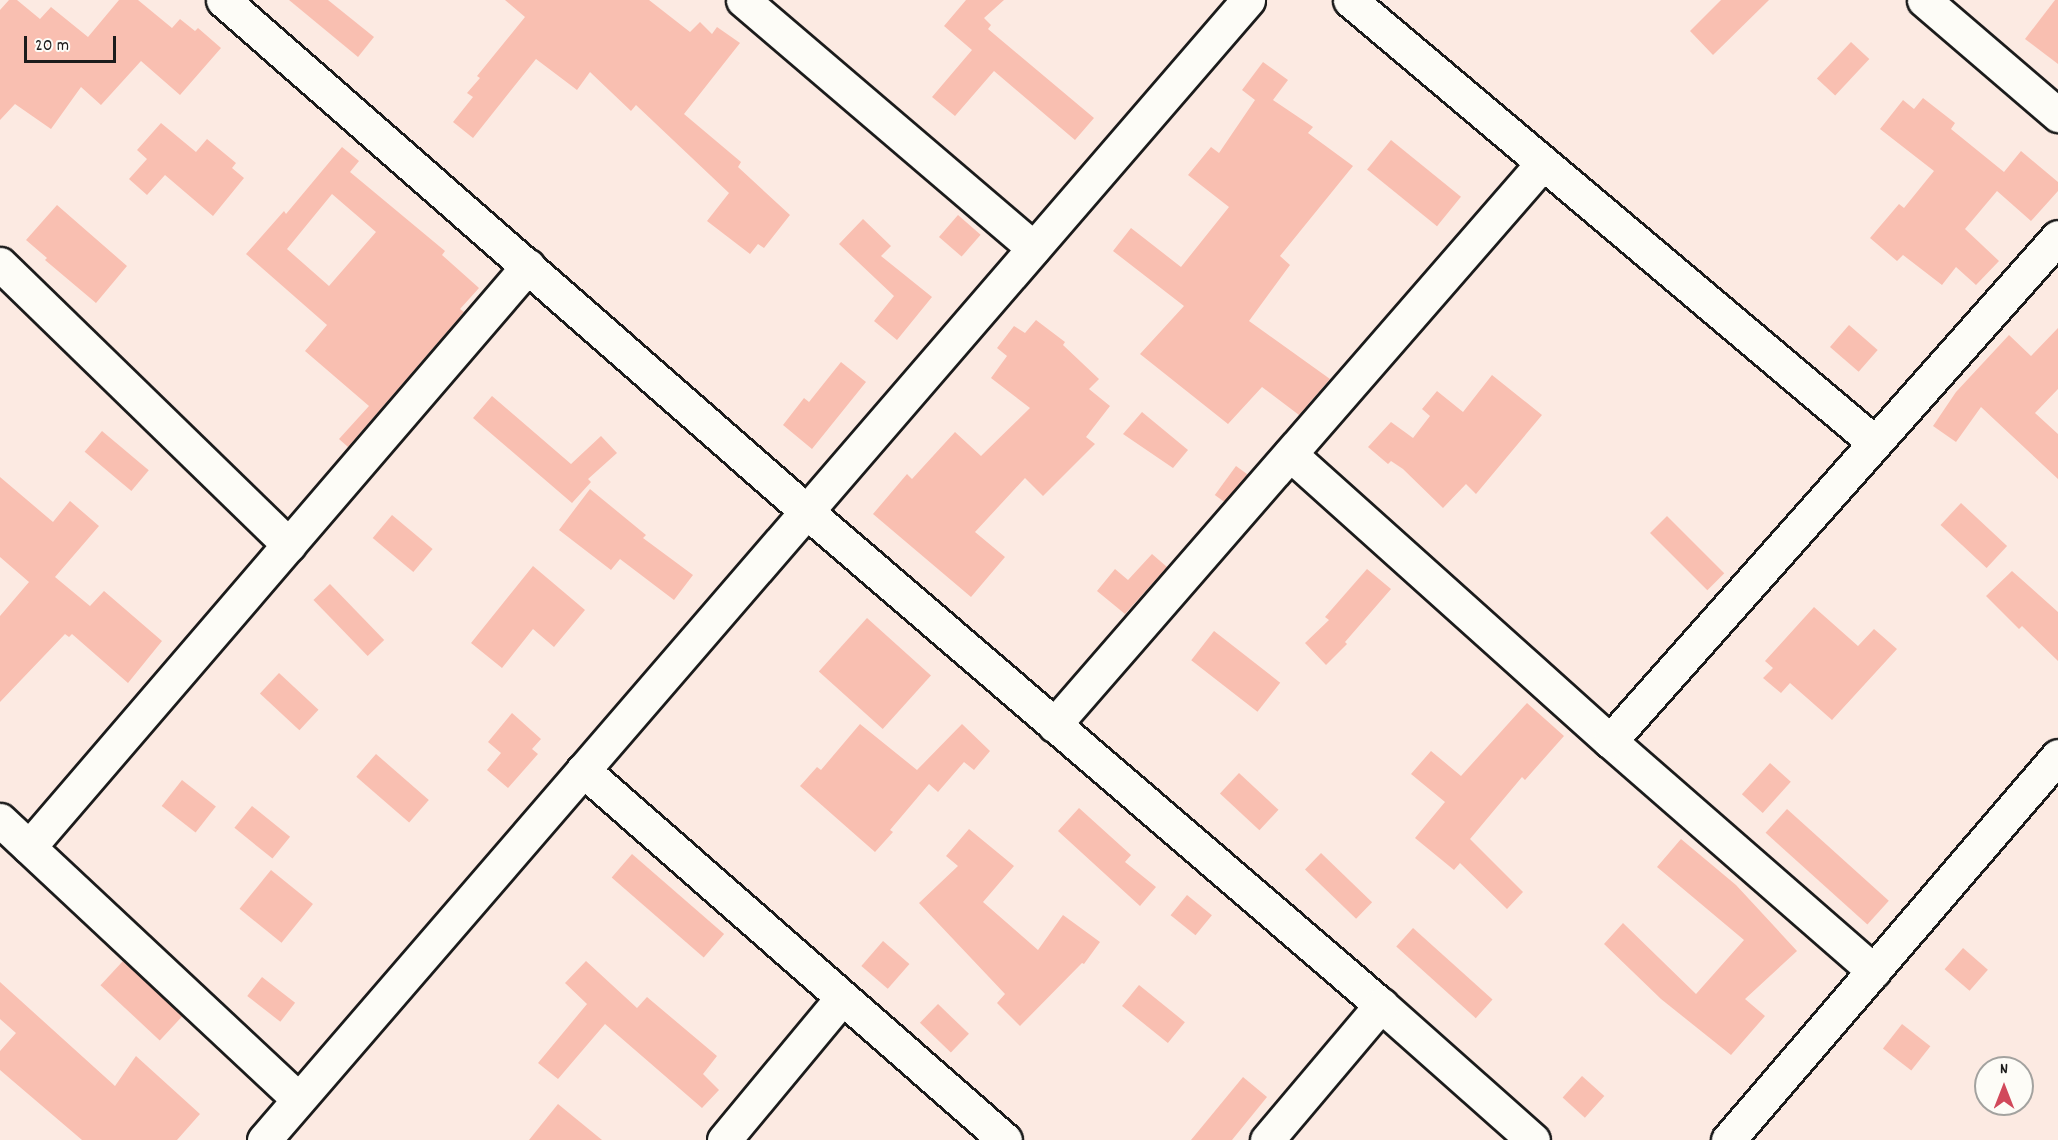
<!DOCTYPE html>
<html>
<head>
<meta charset="utf-8">
<style>
	body { margin:0 }
	#map { position:relative; width:2058px; height:1140px; overflow:hidden; background:#fceae2; font-family:Dekko,sans-serif }
	div>[style] { position:absolute }
	.building>* { inset:0; background:#f9bfb1; transform-origin:0 0 }
	.roads { filter:drop-shadow(2px 0 #1c1c1c) drop-shadow(-2px 0 #1c1c1c) drop-shadow(0 2px #1c1c1c) drop-shadow(0 -2px #1c1c1c) }
	.minor>* { height:33px; margin:-16.5px; padding:0 16.5px; transform-origin:16.5px; border-radius:16.5px; background:#fdfcf7 }
	.tertiary>* { height:33px; margin:-16.5px; padding:0 16.5px; transform-origin:16.5px; border-radius:16.5px; background:#fdfcf7 }
	span { translate:-50% -50%; white-space:nowrap; text-align:center; line-height:1.15; -webkit-text-stroke:4.5px #fdfcf7; paint-order:stroke }
	.north { position:absolute; left:1974px; top:1056px; width:60px; height:60px; box-sizing:border-box; background:#fdfcf7; border:2px solid #a3a29f; border-radius:50%; rotate:0deg; font-size:16px; font-weight:700; line-height:24px; text-align:center; color:#1c1c1c }
	.north::after { content:''; display:block; margin:auto; width:21px; height:27px; background:#d1495b; clip-path:polygon(50% 0,100% 100%,50% 72%,0 100%) }
	.scale { position:absolute; left:24px; top:36px; width:92px; height:27px; box-sizing:border-box; border:3px solid #1c1c1c; border-top:0; padding-left:8px; font-size:18px; line-height:21px; white-space:nowrap; color:#1c1c1c; -webkit-text-stroke:4px #fdfcf7; paint-order:stroke }
</style>
</head>
<body>
<div id="map">
	<div class="building">
		<i style="clip-path:polygon(9px 0,17px 0,40px 19px,51px 7px,88px 37px,119px 0,138px 0,172px 28px,180px 19px,195px 31px,198px 28px,221px 48px,180px 95px,141px 61px,101px 105px,81px 87px,51px 129px,15px 104px,0 120px,0 10px)"></i>
		<i style="clip-path:polygon(289px 0,328px 0,374px 37px,358px 57px)"></i>
		<i style="clip-path:polygon(505px 0,649px 0,690px 32px,700px 22px,712px 34px,717px 27px,740px 43px,684px 114px,741px 162px,738px 167px,790px 215px,764px 248px,758px 244px,750px 254px,707px 221px,729px 193px,636px 105px,631px 111px,590px 72px,577px 90px,536px 59px,473px 138px,453px 122px,473px 97px,467px 93px,480px 78px,477px 76px,525px 17px)"></i>
		<i style="clip-path:polygon(966px 0,1004px 0,984px 18px,991px 25px,988px 29px,1094px 118px,1075px 140px,994px 71px,955px 116px,932px 97px,972px 50px,944px 26px)"></i>
		<i style="clip-path:polygon(1721px 0,1769px 0,1713px 55px,1690px 31px)"></i>
		<i style="clip-path:polygon(2055px 0,2058px 0,2058px 64px,2025px 39px)"></i>
		<i style="left:1851px;top:42px;width:25px;height:50px;rotate:43deg"></i>
		<i style="clip-path:polygon(1263px 62px,1288px 80px,1273px 100px,1313px 127px,1308px 133px,1353px 166px,1280px 256px,1290px 265px,1249px 321px,1330px 379px,1299px 415px,1262px 387px,1228px 424px,1140px 354px,1184px 306px,1113px 251px,1131px 228px,1181px 267px,1229px 207px,1188px 175px,1211px 147px,1219px 153px,1255px 100px,1242px 90px)"></i>
		<i style="clip-path:polygon(1923px 98px,1955px 123px,1951px 129px,2004px 172px,2021px 151px,2058px 182px,2058px 191px,2031px 221px,1997px 191px,1965px 229px,1999px 261px,1976px 285px,1956px 267px,1942px 285px,1903px 255px,1897px 261px,1870px 238px,1899px 204px,1904px 208px,1934px 171px,1880px 129px,1903px 100px,1914px 109px)"></i>
		<i style="clip-path:polygon(161px 123px,196px 152px,207px 139px,236px 163px,232px 168px,244px 178px,213px 216px,165px 175px,147px 195px,129px 179px,147px 159px,137px 150px)"></i>
		<i style="left:1391px;top:140px;width:90px;height:38px;rotate:39deg"></i>
		<i style="clip-path:polygon(evenodd,342px 147px,359px 161px,350px 172px,445px 251px,442px 255px,479px 288px,460px 309px,464px 312px,348px 447px,339px 439px,369px 406px,305px 351px,327px 325px,246px 254px,284px 211px,286px 214px,342px 147px,332px 194px,376px 232px,329px 286px,287px 249px,332px 194px)"></i>
		<i style="clip-path:polygon(57px 205px,127px 266px,96px 303px,45px 260px,47px 258px,26px 240px)"></i>
		<i style="left:958px;top:215px;width:30px;height:29px;rotate:41deg"></i>
		<i style="clip-path:polygon(863px 219px,891px 246px,881px 256px,932px 297px,897px 340px,874px 321px,894px 296px,839px 244px)"></i>
		<i style="clip-path:polygon(1036px 320px,1065px 342px,1063px 345px,1099px 379px,1089px 389px,1110px 406px,1086px 437px,1095px 444px,1043px 496px,1025px 478px,975px 532px,1005px 557px,971px 597px,873px 514px,907px 474px,912px 479px,955px 432px,981px 456px,1030px 408px,991px 378px,1007px 356px,997px 348px,1014px 326px,1025px 333px)"></i>
		<i style="left:1849px;top:325px;width:38px;height:29px;rotate:41deg"></i>
		<i style="clip-path:polygon(2058px 328px,2058px 389px,2035px 413px,2058px 434px,2058px 479px,1981px 407px,1956px 442px,1933px 426px,1956px 392px,2009px 335px,2031px 356px)"></i>
		<i style="clip-path:polygon(841px 362px,866px 382px,812px 449px,783px 425px,804px 398px,809px 402px)"></i>
		<i style="clip-path:polygon(1492px 375px,1542px 415px,1476px 494px,1466px 484px,1443px 508px,1403px 469px,1391px 461px,1388px 464px,1368px 447px,1391px 422px,1413px 438px,1430px 416px,1422px 409px,1437px 391px,1463px 412px)"></i>
		<i style="clip-path:polygon(492px 396px,571px 464px,601px 436px,617px 453px,588px 479px,591px 482px,572px 503px,473px 418px)"></i>
		<i style="clip-path:polygon(1142px 412px,1188px 450px,1173px 468px,1123px 434px)"></i>
		<i style="left:102px;top:431px;width:61px;height:27px;rotate:40deg"></i>
		<i style="left:1236px;top:466px;width:14px;height:36px;rotate:36deg"></i>
		<i style="clip-path:polygon(0 477px,53px 522px,70px 501px,99px 526px,55px 577px,90px 606px,104px 591px,162px 641px,128px 683px,72px 634px,69px 637px,65px 634px,0 702px,0 616px,29px 582px,0 557px)"></i>
		<i style="clip-path:polygon(590px 489px,646px 535px,643px 538px,693px 575px,674px 600px,620px 559px,611px 570px,559px 530px)"></i>
		<i style="left:1961px;top:503px;width:63px;height:30px;rotate:43deg"></i>
		<i style="left:392px;top:515px;width:53px;height:30px;rotate:40deg"></i>
		<i style="left:1667px;top:516px;width:81px;height:24px;rotate:45deg"></i>
		<i style="clip-path:polygon(1152px 554px,1167px 567px,1125px 614px,1097px 591px,1115px 569px,1128px 580px)"></i>
		<i style="clip-path:polygon(533px 566px,585px 610px,554px 647px,533px 629px,502px 668px,471px 643px)"></i>
		<i style="clip-path:polygon(1367px 569px,1391px 589px,1345px 642px,1347px 644px,1326px 665px,1305px 643px,1329px 620px,1325px 617px)"></i>
		<i style="clip-path:polygon(2012px 571px,2058px 612px,2058px 661px,2022px 626px,2019px 629px,1986px 596px)"></i>
		<i style="left:330px;top:584px;width:78px;height:23px;rotate:46deg"></i>
		<i style="clip-path:polygon(1814px 607px,1858px 646px,1874px 629px,1897px 649px,1832px 720px,1790px 683px,1781px 693px,1763px 678px,1773px 668px,1765px 661px)"></i>
		<i style="left:867px;top:618px;width:86px;height:72px;rotate:42deg"></i>
		<i style="left:1214px;top:631px;width:84px;height:37px;rotate:38deg"></i>
		<i style="left:279px;top:673px;width:54px;height:28px;rotate:43deg"></i>
		<i style="clip-path:polygon(1527px 703px,1564px 736px,1525px 780px,1522px 777px,1470px 839px,1523px 892px,1507px 909px,1460px 863px,1454px 870px,1415px 838px,1445px 802px,1411px 774px,1431px 751px,1461px 776px)"></i>
		<i style="clip-path:polygon(512px 713px,541px 739px,532px 749px,538px 754px,508px 788px,487px 770px,501px 753px,488px 742px)"></i>
		<i style="clip-path:polygon(860px 724px,917px 770px,962px 724px,990px 751px,974px 770px,964px 762px,938px 792px,929px 784px,890px 830px,893px 832px,875px 852px,800px 786px,817px 767px,821px 770px)"></i>
		<i style="left:376px;top:754px;width:70px;height:30px;rotate:41deg"></i>
		<i style="left:1770px;top:763px;width:28px;height:42px;rotate:42deg"></i>
		<i style="left:1239px;top:773px;width:54px;height:28px;rotate:43deg"></i>
		<i style="left:182px;top:780px;width:43px;height:33px;rotate:38deg"></i>
		<i style="left:252px;top:806px;width:49px;height:28px;rotate:39deg"></i>
		<i style="clip-path:polygon(1079px 808px,1131px 855px,1125px 862px,1156px 887px,1140px 906px,1058px 831px)"></i>
		<i style="left:1787px;top:809px;width:137px;height:32px;rotate:42deg"></i>
		<i style="clip-path:polygon(969px 829px,1014px 866px,983px 902px,1038px 950px,1063px 915px,1100px 942px,1084px 964px,1082px 963px,1020px 1026px,997px 1003px,1005px 994px,919px 903px,958px 866px,946px 856px)"></i>
		<i style="clip-path:polygon(1681px 839px,1736px 885px,1797px 951px,1745px 999px,1765px 1016px,1731px 1055px,1661px 999px,1604px 944px,1623px 923px,1696px 994px,1744px 940px,1657px 867px)"></i>
		<i style="left:1321px;top:853px;width:71px;height:23px;rotate:44deg"></i>
		<i style="left:632px;top:854px;width:122px;height:31px;rotate:41deg"></i>
		<i style="left:271px;top:870px;width:54px;height:50px;rotate:39deg"></i>
		<i style="left:1187px;top:895px;width:32px;height:26px;rotate:39deg"></i>
		<i style="left:1413px;top:928px;width:107px;height:25px;rotate:42deg"></i>
		<i style="left:883px;top:941px;width:35px;height:33px;rotate:41deg"></i>
		<i style="left:1963px;top:948px;width:33px;height:28px;rotate:41deg"></i>
		<i style="left:123px;top:961px;width:81px;height:33px;rotate:43deg"></i>
		<i style="clip-path:polygon(586px 961px,637px 1008px,647px 997px,717px 1056px,703px 1074px,719px 1090px,702px 1108px,605px 1024px,558px 1079px,538px 1063px,587px 1004px,565px 983px)"></i>
		<i style="left:262px;top:977px;width:42px;height:24px;rotate:38deg"></i>
		<i style="clip-path:polygon(0 982px,115px 1086px,136px 1056px,200px 1114px,177px 1140px,82px 1140px,0 1070px,0 1051px,16px 1033px,0 1019px)"></i>
		<i style="left:1139px;top:985px;width:59px;height:27px;rotate:39deg"></i>
		<i style="left:938px;top:1004px;width:43px;height:26px;rotate:44deg"></i>
		<i style="left:1902px;top:1024px;width:36px;height:31px;rotate:38deg"></i>
		<i style="left:1582px;top:1076px;width:30px;height:29px;rotate:42deg"></i>
		<i style="clip-path:polygon(1243px 1077px,1267px 1097px,1232px 1140px,1191px 1140px)"></i>
		<i style="clip-path:polygon(558px 1104px,602px 1140px,529px 1140px)"></i>
	</div>
	<div class="roads">
		<div class="minor">
			<i style="left:223px;top:0;width:775px;rotate:41.23deg"></i>
			<i style="left:806px;top:511px;width:758px;rotate:40.67deg"></i>
			<i style="left:1381px;top:1005px;width:203px;rotate:41.6deg"></i>
			<i style="left:743px;top:0;width:382px;rotate:40.5deg"></i>
			<i style="left:1350px;top:0;width:686px;rotate:40.15deg"></i>
			<i style="left:0;top:264px;width:403px;rotate:44.2deg"></i>
			<i style="left:1290px;top:454px;width:430px;rotate:41.9deg"></i>
			<i style="left:1610px;top:741px;width:350px;rotate:41.1deg"></i>
			<i style="left:1054px;top:725px;width:744px;rotate:-48.98deg"></i>
			<i style="left:1610px;top:741px;width:674px;rotate:-48.37deg"></i>
			<i style="left:583px;top:770px;width:561px;rotate:41.24deg"></i>
			<i style="left:0;top:820px;width:408px;rotate:43.1deg"></i>
			<i style="left:29px;top:847px;width:766px;rotate:-49.34deg"></i>
			<i style="left:264px;top:1140px;width:1506px;rotate:-49.2deg"></i>
			<i style="left:724px;top:1140px;width:183px;rotate:-50.3deg"></i>
			<i style="left:1267px;top:1140px;width:177px;rotate:-49.8deg"></i>
		</div>
		<div class="tertiary">
			<i style="left:1924px;top:0;width:177px;rotate:40.6deg"></i>
			<i style="left:1728px;top:1140px;width:506px;rotate:-49.33deg"></i>
		</div>
	</div>
	<div class="north">N</div>
	<div class="scale">20 m</div>
</div>
</body>
</html>
